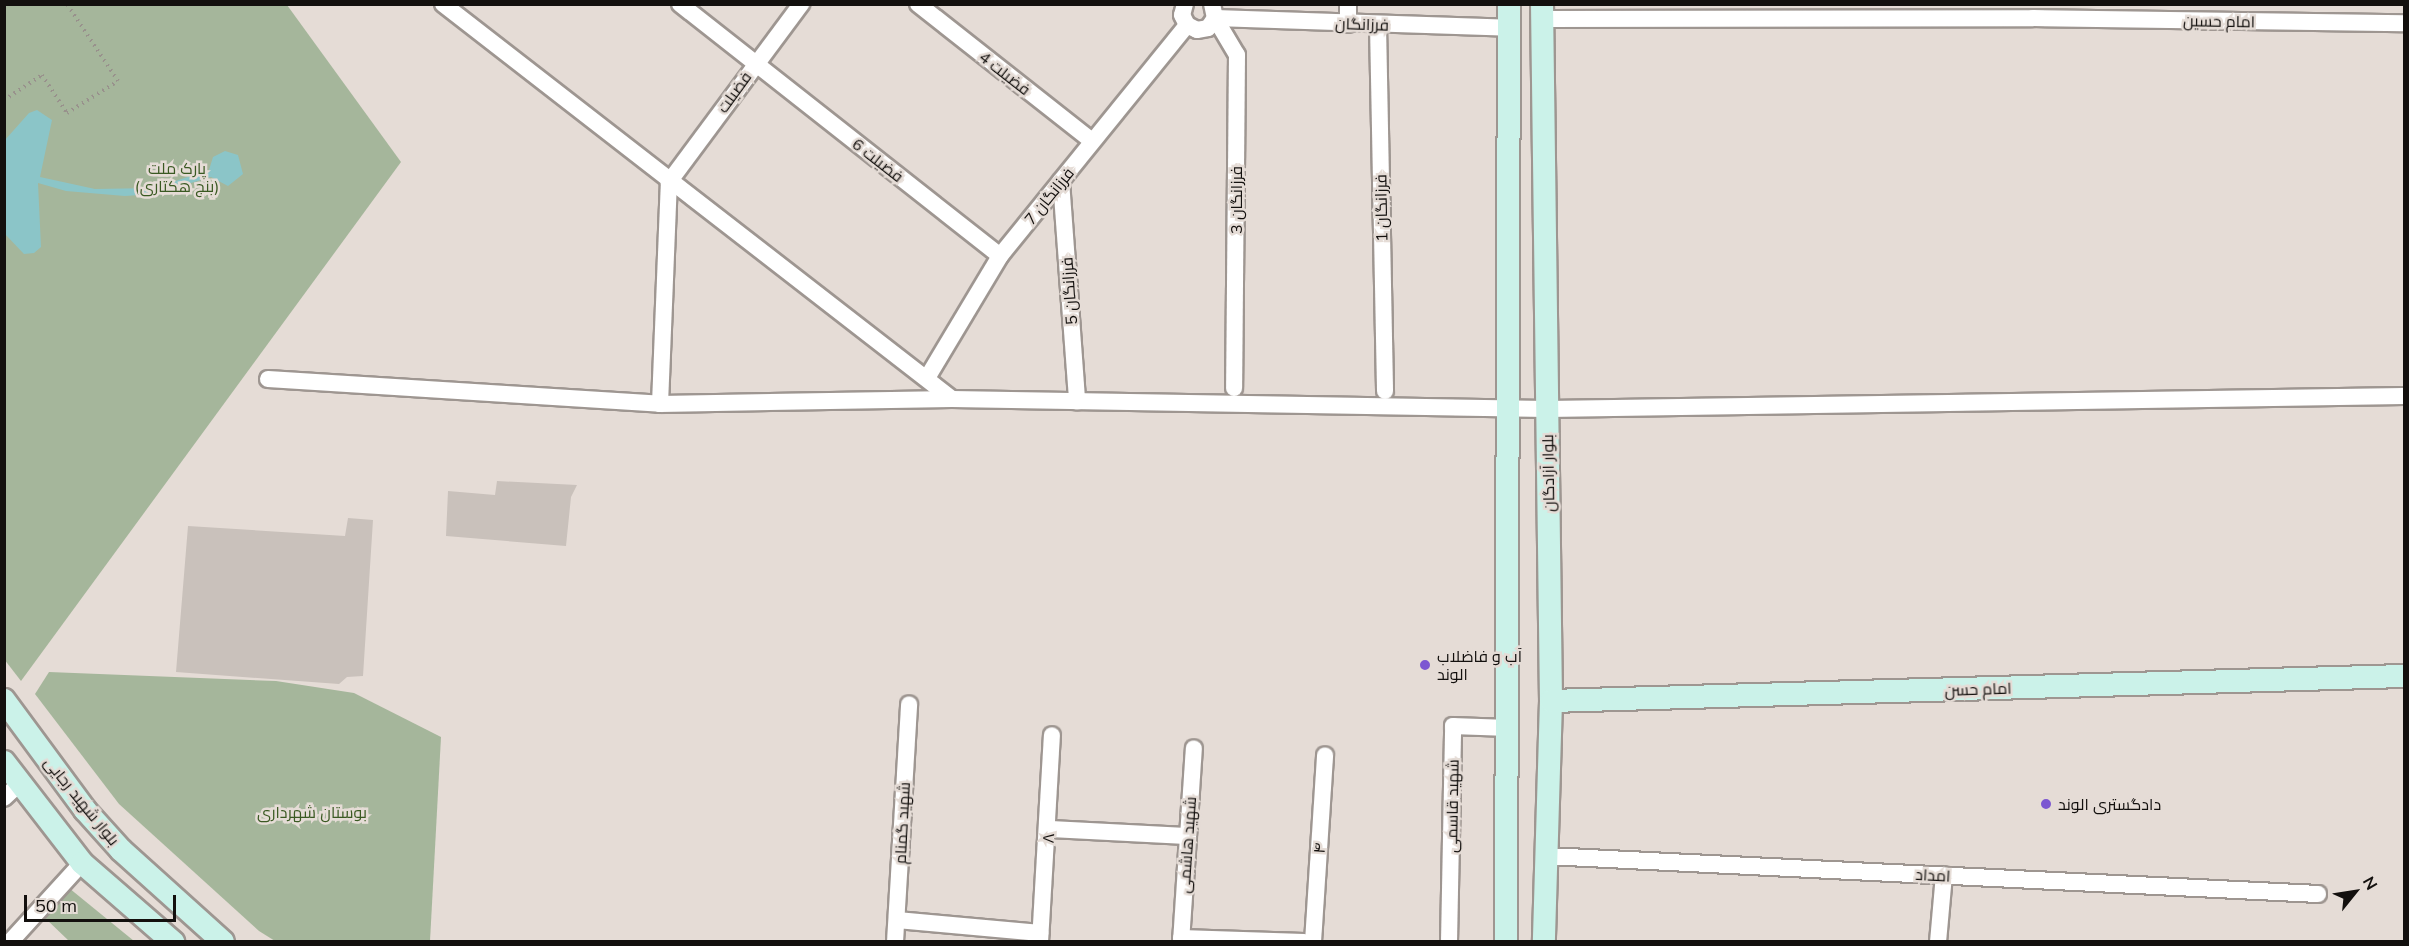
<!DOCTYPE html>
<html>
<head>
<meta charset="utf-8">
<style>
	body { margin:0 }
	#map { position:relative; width:2409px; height:946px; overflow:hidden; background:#e5dcd6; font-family:Mulish,Cairo,sans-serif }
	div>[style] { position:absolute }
	.green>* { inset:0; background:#a5b69b }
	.water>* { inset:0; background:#8bc5c8 }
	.building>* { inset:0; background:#c9c1bb }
	.path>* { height:4px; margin-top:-2px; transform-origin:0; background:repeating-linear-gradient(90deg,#98918c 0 1.5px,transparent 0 6px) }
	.roads { filter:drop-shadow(2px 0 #9e9691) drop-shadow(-2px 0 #9e9691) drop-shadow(0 2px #9e9691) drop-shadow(0 -2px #9e9691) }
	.street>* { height:16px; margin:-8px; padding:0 8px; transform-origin:8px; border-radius:8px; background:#fff }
	.secondary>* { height:22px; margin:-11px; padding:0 11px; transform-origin:11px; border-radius:11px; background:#cbf2e9 }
	.dots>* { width:16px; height:16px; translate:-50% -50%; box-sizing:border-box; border:3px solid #e5dcd6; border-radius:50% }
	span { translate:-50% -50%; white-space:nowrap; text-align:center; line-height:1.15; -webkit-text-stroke:5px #e5dcd6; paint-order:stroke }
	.street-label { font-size:16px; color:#13100e }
	.park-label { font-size:16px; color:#3a5922 }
	.poi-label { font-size:16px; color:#13100e }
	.left { translate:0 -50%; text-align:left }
	.frame { position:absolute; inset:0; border:6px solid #13100e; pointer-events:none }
	.north { position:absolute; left:2325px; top:862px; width:60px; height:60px; -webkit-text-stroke:4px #e5dcd6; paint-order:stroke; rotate:60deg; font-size:16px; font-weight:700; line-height:24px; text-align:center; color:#13100e }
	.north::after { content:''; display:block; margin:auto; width:21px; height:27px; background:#13100e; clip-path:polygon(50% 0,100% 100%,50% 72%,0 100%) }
	.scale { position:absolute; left:24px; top:895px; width:152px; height:27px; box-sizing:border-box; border:3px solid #13100e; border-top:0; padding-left:8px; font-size:18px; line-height:21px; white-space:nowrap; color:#13100e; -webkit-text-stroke:4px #e5dcd6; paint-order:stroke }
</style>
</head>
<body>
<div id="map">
	<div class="green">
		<i style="clip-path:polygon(4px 5px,287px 5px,401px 162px,21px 681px,4px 659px)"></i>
		<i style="clip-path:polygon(49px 672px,276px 681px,354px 693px,441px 737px,430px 941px,275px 941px,259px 931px,119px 804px,35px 694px)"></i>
		<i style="clip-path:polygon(69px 888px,134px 941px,69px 941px,44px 917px)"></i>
	</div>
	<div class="water">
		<i style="clip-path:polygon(37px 110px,52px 120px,40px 177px,95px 189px,154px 188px,209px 170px,213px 157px,225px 151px,238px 155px,243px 174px,228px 186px,211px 177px,154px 194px,125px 196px,66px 191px,38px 183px,41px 247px,34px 253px,24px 254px,5px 234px,5px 140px,29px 113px)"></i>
	</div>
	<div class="building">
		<i style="clip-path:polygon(497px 481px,577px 485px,571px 497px,566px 546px,446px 536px,448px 491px,495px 495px)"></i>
		<i style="clip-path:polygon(348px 518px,373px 520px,363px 676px,347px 677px,339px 684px,176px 672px,188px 526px,345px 536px)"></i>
	</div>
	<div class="path">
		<i style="left:4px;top:100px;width:45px;rotate:-33.3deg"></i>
		<i style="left:42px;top:75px;width:45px;rotate:56.7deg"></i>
		<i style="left:67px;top:113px;width:60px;rotate:-32.1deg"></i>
		<i style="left:118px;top:81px;width:92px;rotate:-123.5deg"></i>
	</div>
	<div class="roads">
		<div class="street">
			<i style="left:443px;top:4px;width:644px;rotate:37.81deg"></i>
			<i style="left:952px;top:399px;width:595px;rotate:0.96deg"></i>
			<i style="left:1547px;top:409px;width:857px;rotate:-0.87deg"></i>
			<i style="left:680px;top:4px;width:407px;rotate:38.2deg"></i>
			<i style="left:918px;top:4px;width:221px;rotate:38.2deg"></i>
			<i style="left:1185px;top:4px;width:11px;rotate:105deg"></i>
			<i style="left:1182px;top:15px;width:11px;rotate:63deg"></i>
			<i style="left:1187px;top:25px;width:11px;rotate:27deg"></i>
			<i style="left:1197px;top:30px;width:11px;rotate:-10deg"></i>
			<i style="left:1208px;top:28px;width:12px;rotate:-55deg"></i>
			<i style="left:1215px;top:18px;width:14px;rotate:-102deg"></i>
			<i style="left:1348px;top:4px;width:20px;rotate:90deg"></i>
			<i style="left:1215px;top:18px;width:43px;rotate:59.3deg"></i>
			<i style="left:1237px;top:55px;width:333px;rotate:90.5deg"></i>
			<i style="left:1215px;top:18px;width:294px;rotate:1.9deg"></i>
			<i style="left:1542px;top:19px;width:491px;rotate:-0.1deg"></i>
			<i style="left:2033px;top:18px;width:371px;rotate:0.8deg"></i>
			<i style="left:1378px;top:25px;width:366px;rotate:88.9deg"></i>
			<i style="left:1061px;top:181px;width:221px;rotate:85.8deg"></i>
			<i style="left:927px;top:378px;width:142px;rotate:-59.1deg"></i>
			<i style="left:1000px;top:256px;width:297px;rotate:-51deg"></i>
			<i style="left:268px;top:379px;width:393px;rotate:3.6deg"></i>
			<i style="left:660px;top:404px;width:292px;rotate:-1deg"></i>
			<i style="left:660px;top:404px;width:222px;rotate:-87.7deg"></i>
			<i style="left:669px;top:182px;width:222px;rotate:-53.4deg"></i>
			<i style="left:4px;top:798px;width:22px;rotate:-43deg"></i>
			<i style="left:1049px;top:829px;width:139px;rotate:2.9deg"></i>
			<i style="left:1547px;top:856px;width:772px;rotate:2.82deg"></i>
			<i style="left:897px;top:920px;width:144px;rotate:5.2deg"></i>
			<i style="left:1181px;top:938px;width:123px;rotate:1.9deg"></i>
			<i style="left:10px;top:942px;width:107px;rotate:-47.7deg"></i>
			<i style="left:895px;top:942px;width:238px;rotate:-86.6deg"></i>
			<i style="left:1040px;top:942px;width:207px;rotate:-86.7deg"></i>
			<i style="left:1181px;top:942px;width:194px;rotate:-86.2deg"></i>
			<i style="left:1313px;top:942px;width:187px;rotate:-86.3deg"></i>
			<i style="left:1449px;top:942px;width:216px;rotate:-88.9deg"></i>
			<i style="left:1453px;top:726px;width:55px;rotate:2.1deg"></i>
			<i style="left:1938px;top:942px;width:67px;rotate:-84.9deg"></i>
		</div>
		<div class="secondary">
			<i style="left:1542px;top:4px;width:697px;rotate:89.26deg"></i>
			<i style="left:1551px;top:701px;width:241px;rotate:91.7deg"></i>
			<i style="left:4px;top:700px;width:137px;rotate:53.6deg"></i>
			<i style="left:85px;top:810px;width:54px;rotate:48deg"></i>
			<i style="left:121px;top:850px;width:137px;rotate:42deg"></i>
			<i style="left:1551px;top:701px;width:853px;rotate:-1.68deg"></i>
			<i style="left:4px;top:762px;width:128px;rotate:52.3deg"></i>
			<i style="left:82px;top:863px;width:121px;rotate:41deg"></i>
			<i style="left:1506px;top:942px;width:938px;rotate:-89.82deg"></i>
		</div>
	</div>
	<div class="dots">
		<i style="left:1425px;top:665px;background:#7c57d1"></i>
		<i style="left:2046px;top:804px;background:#7c57d1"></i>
	</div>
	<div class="street-label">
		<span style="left:2219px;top:21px;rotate:1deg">امام حسین</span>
		<span style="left:1362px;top:24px;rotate:2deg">فرزانگان</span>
		<span style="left:1005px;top:73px;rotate:38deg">فضیلت 4</span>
		<span style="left:734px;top:92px;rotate:-54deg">فضیلت</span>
		<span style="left:878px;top:160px;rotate:38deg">فضیلت 6</span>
		<span style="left:1049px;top:196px;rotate:-51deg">فرزانگان 7</span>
		<span style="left:1236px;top:200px;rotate:-90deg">فرزانگان 3</span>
		<span style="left:1381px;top:208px;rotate:-91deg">فرزانگان 1</span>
		<span style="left:1069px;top:291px;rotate:-94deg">فرزانگان 5</span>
		<span style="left:1548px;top:473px;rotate:-91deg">بلوار آزادگان</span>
		<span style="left:1978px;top:689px;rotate:-2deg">امام حسن</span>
		<span style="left:82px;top:801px;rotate:51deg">بلوار شهید رجایی</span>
		<span style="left:1452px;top:806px;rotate:-89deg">شهید قاسمی</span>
		<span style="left:902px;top:823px;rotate:-87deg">شهید گمنام</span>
		<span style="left:1048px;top:838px;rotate:-86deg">۸</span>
		<span style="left:1187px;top:845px;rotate:-86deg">شهید هاشمی</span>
		<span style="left:1319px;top:848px;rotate:-86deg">۴</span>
		<span style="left:1933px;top:875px;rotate:3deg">امداد</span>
	</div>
	<div class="park-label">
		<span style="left:177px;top:177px">پارک ملت<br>(پنج هکتاری)</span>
		<span style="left:312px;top:812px">بوستان شهرداری</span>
	</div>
	<div class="poi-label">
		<span class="left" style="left:1437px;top:665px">آب و فاضلاب<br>الوند</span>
		<span class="left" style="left:2058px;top:804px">دادگستری الوند</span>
	</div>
	<div class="frame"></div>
	<div class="north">N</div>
	<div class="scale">50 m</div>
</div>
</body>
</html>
